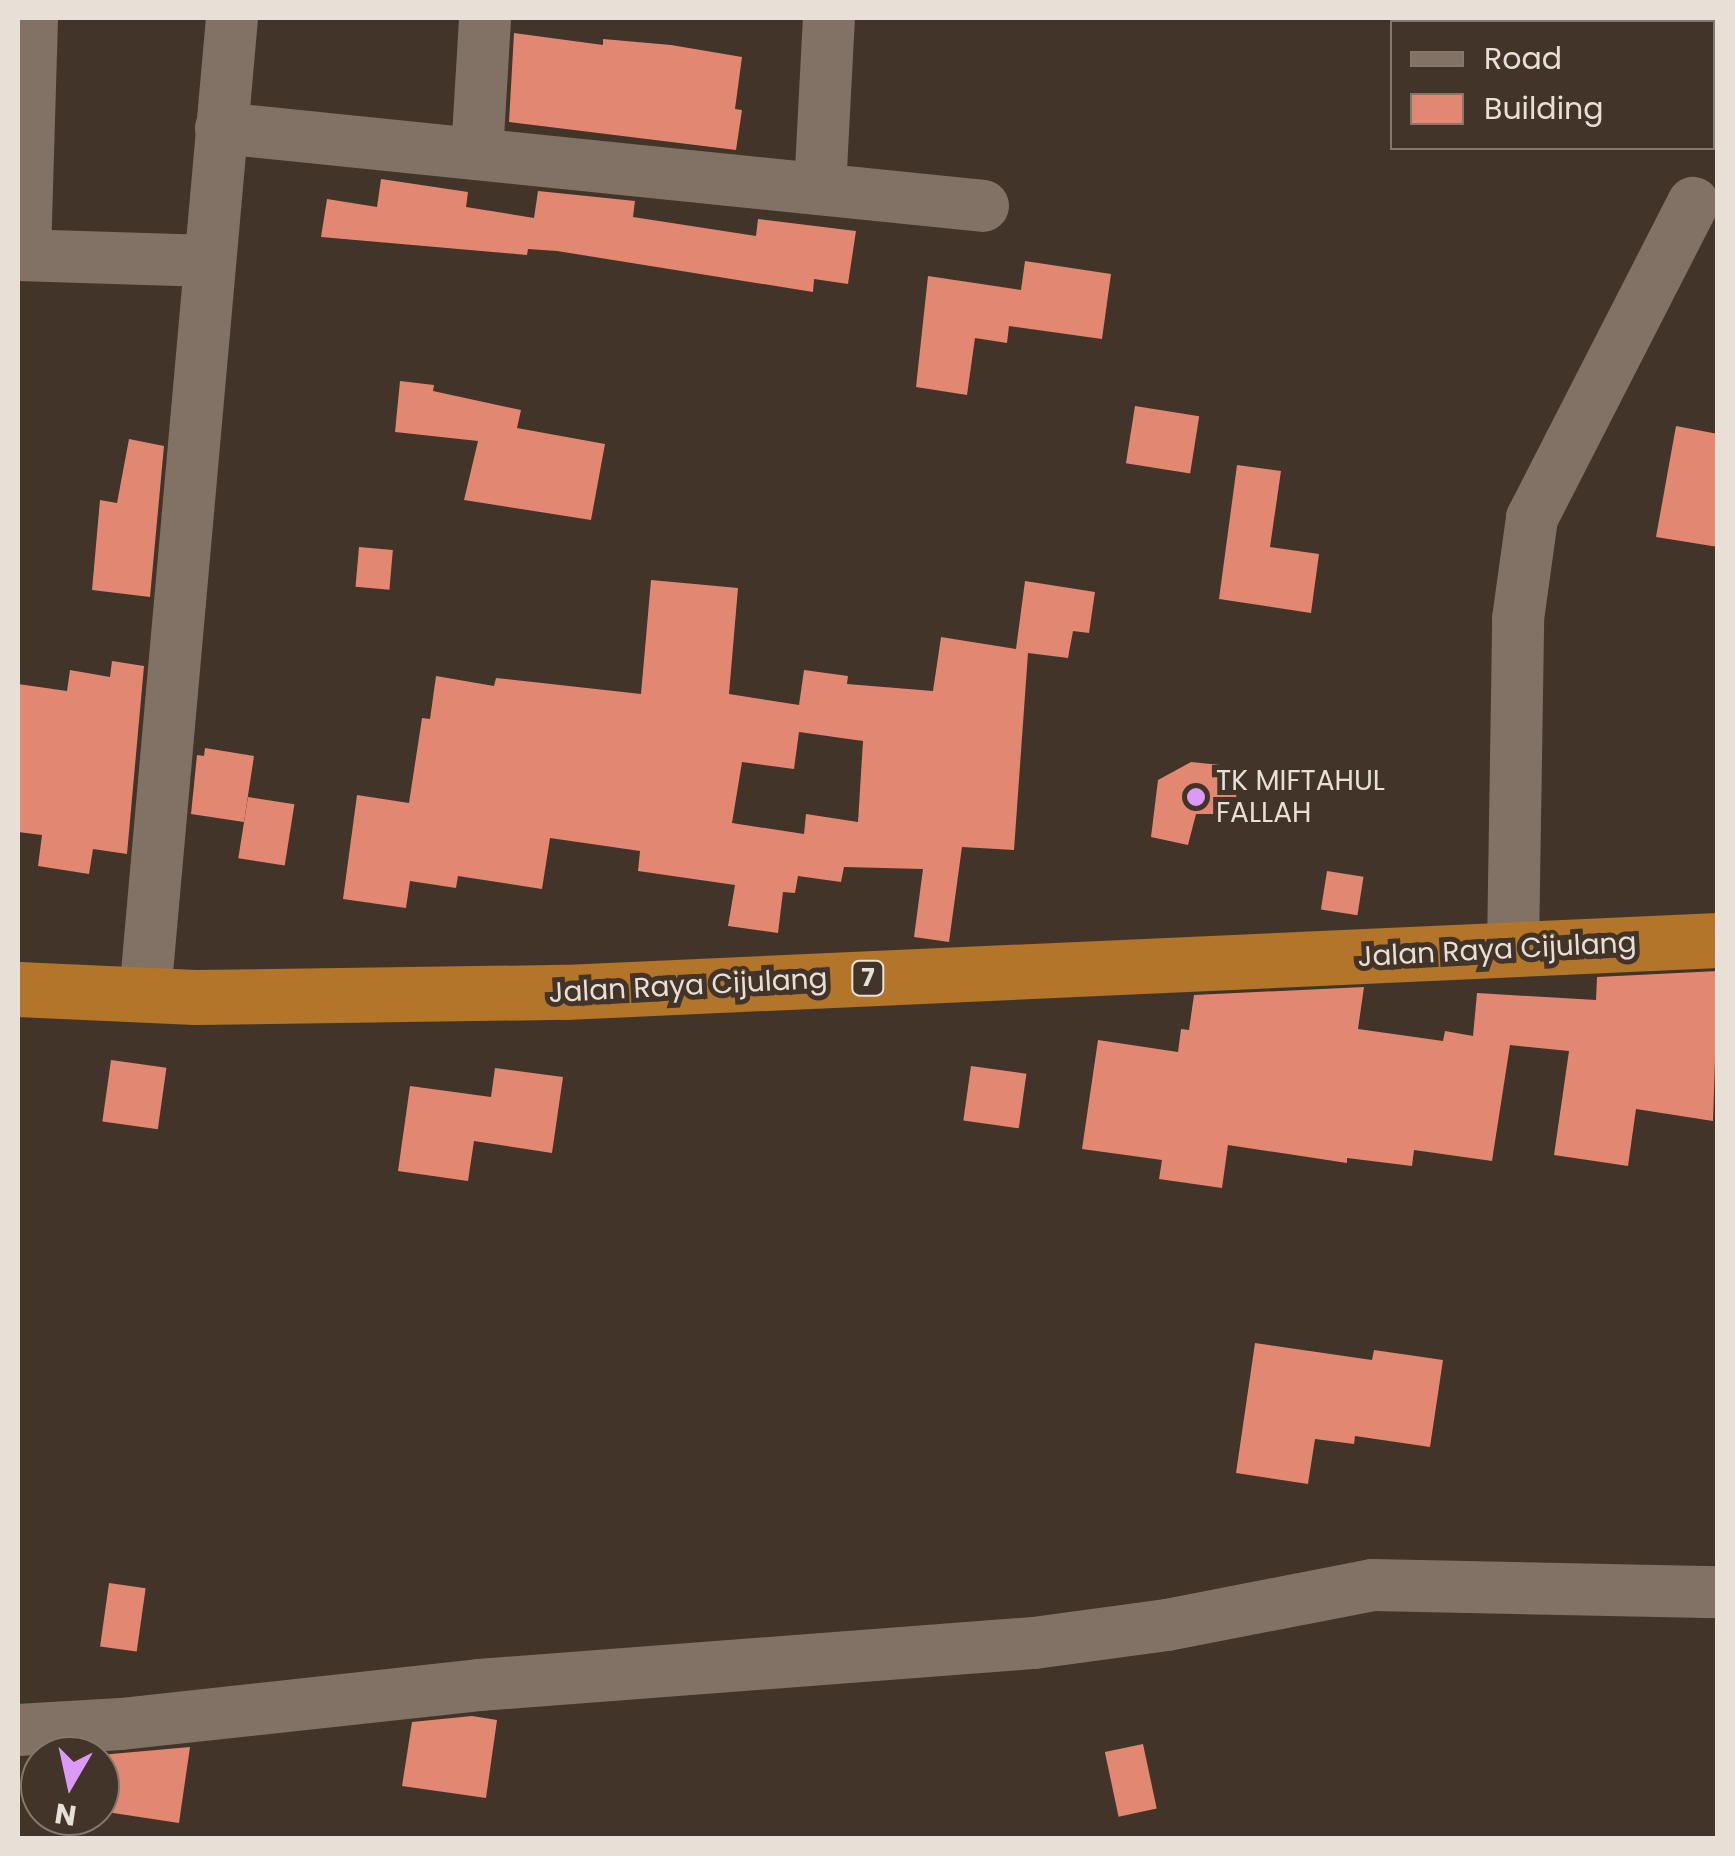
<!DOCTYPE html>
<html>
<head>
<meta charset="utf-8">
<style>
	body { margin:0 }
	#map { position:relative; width:1735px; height:1856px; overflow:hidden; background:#423428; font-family:Poppins,sans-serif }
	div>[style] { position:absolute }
	.building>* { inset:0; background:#e28771; transform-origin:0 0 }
	.minor>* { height:52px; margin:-26px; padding:0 26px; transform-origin:26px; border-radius:26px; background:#827265 }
	.highway>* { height:55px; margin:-27.5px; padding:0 27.5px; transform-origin:27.5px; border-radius:27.5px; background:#b27529 }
	.dots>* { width:28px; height:28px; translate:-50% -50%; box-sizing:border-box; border:5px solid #423428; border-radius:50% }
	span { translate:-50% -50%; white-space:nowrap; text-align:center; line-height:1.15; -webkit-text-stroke:10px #423428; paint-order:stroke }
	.shield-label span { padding:2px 8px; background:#423428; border:2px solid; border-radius:8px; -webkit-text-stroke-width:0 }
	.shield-label { font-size:25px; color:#e8dfd7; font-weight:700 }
	.poi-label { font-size:28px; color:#e8dfd7 }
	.left { translate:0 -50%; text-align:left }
	.street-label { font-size:28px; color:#e8dfd7 }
	.frame { position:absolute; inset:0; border:20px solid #e8dfd7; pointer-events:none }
	.legend { position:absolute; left:1390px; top:20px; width:325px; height:130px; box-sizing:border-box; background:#423428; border:2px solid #84786e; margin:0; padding:12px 18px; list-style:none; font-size:30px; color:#e8dfd7 }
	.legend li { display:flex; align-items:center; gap:20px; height:50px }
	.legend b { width:50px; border:2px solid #84786e }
	.north { position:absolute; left:20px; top:1736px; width:100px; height:100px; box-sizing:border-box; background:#423428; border:2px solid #84786e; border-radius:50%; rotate:189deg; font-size:28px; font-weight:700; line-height:40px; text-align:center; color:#e8dfd7 }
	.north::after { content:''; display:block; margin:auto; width:35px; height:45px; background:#db9af6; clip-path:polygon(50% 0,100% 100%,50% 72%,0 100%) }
</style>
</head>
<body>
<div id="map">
	<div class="building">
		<i style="clip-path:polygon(514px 33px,603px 45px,603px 39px,671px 45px,742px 57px,735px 109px,742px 110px,736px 150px,509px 122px)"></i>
		<i style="clip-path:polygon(381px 179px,468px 192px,466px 207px,534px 218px,538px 191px,635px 201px,633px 217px,756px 236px,758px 219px,856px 231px,848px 284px,814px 279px,813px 292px,557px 251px,528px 249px,527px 255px,321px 237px,327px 199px,377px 207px)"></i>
		<i style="clip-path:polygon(1025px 261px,1111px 274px,1102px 339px,1009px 326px,1007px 343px,975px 338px,967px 395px,916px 387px,928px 276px,1021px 290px)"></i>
		<i style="clip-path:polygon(400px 381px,434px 385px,433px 391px,521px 410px,517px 428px,605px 444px,591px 520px,464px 500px,478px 441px,395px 432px)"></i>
		<i style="left:1135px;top:406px;width:65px;height:58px;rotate:9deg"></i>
		<i style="clip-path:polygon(1676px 426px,1718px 434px,1718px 547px,1656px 537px)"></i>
		<i style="clip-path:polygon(129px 439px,164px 446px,150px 597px,92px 590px,100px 500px,117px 503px)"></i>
		<i style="clip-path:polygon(1237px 465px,1281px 471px,1270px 547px,1319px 554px,1311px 613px,1219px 599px)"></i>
		<i style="left:359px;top:547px;width:34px;height:40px;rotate:5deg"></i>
		<i style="clip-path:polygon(evenodd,651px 580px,738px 588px,729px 694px,799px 705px,804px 670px,848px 676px,847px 684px,933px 691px,941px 637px,1016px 649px,1025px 581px,1095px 592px,1089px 633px,1073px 631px,1068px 658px,1028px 653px,1014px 850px,962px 847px,949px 942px,914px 937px,923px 869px,844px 867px,841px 882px,798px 876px,795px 893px,783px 892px,778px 933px,728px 926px,735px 885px,638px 871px,640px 851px,550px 838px,542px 889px,458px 876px,456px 888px,410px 881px,406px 908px,343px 899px,357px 795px,409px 803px,422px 718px,430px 719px,436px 676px,494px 686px,496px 678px,641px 694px,651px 580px,799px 732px,863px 741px,858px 822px,806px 814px,804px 834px,732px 823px,742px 762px,794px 769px,799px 732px)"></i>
		<i style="clip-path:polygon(112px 661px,144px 666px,127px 854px,93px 849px,89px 874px,38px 866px,42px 835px,18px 832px,18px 684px,67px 691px,70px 670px,110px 677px)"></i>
		<i style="clip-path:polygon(205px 748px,254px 756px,244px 822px,191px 814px,197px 755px,204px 756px)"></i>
		<i style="clip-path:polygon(1191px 762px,1240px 767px,1234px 814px,1196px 814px,1188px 845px,1151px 837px,1158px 780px)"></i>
		<i style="left:248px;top:797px;width:47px;height:62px;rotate:9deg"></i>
		<i style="left:1327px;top:871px;width:37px;height:39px;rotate:9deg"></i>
		<i style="clip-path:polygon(1718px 971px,1713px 1121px,1636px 1109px,1628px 1166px,1554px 1155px,1569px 1051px,1510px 1045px,1492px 1161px,1414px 1150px,1412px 1166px,1347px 1158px,1347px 1163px,1228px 1145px,1222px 1188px,1159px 1179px,1162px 1160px,1082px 1149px,1098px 1040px,1178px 1052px,1181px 1029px,1189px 1030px,1194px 995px,1364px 987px,1358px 1029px,1443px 1041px,1445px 1031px,1473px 1036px,1477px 993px,1596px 1000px,1597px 977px)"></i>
		<i style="left:111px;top:1060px;width:56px;height:62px;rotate:8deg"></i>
		<i style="left:971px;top:1066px;width:56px;height:55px;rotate:8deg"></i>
		<i style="clip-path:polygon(495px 1068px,563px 1077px,552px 1153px,474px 1141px,468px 1181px,398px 1171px,410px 1086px,491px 1097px)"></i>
		<i style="clip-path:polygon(1255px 1343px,1372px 1360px,1374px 1350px,1443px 1360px,1430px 1447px,1355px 1436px,1354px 1444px,1315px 1439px,1308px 1484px,1236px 1473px)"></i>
		<i style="left:109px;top:1583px;width:37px;height:64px;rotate:8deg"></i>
		<i style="clip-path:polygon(472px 1716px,497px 1720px,486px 1798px,402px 1786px,412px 1722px)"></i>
		<i style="left:1143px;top:1744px;width:66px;height:39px;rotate:78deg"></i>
		<i style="clip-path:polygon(190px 1747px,179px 1823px,100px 1811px,100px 1755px)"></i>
	</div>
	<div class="minor">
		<i style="left:221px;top:128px;width:766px;rotate:5.84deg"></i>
		<i style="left:477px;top:154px;width:136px;rotate:-86.6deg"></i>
		<i style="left:820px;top:189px;width:171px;rotate:-87deg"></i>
		<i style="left:18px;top:255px;width:191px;rotate:1.8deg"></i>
		<i style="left:25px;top:255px;width:237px;rotate:-88.3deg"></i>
		<i style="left:1513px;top:949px;width:330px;rotate:-89.1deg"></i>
		<i style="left:1518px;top:619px;width:102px;rotate:-82.1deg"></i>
		<i style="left:1532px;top:518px;width:354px;rotate:-62.9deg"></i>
		<i style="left:145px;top:995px;width:981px;rotate:-84.91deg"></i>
		<i style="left:18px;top:1730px;width:103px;rotate:-3.3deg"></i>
		<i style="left:121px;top:1724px;width:360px;rotate:-6.2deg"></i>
		<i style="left:479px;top:1685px;width:557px;rotate:-4.33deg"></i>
		<i style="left:1034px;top:1643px;width:134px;rotate:-7.7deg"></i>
		<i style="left:1167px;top:1625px;width:209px;rotate:-11deg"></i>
		<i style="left:1372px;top:1585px;width:346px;rotate:1.2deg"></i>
	</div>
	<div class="highway">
		<i style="left:18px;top:989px;width:177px;rotate:2.6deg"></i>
		<i style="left:195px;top:997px;width:370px;rotate:-0.8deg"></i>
		<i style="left:565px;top:992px;width:1154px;rotate:-2.58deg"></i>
	</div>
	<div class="dots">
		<i style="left:1196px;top:797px;background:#db9af6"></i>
	</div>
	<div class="shield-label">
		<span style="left:868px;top:978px">7</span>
	</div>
	<div class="poi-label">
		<span class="left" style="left:1216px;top:797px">TK MIFTAHUL<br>FALLAH</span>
	</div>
	<div class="street-label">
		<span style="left:1497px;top:950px;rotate:-3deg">Jalan Raya Cijulang</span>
		<span style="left:688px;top:986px;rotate:-3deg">Jalan Raya Cijulang</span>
	</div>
	<div class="frame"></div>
	<ul class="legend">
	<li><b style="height:12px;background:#827265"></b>Road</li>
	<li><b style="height:28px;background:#e28771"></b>Building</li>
	</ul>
	<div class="north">N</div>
</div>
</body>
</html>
